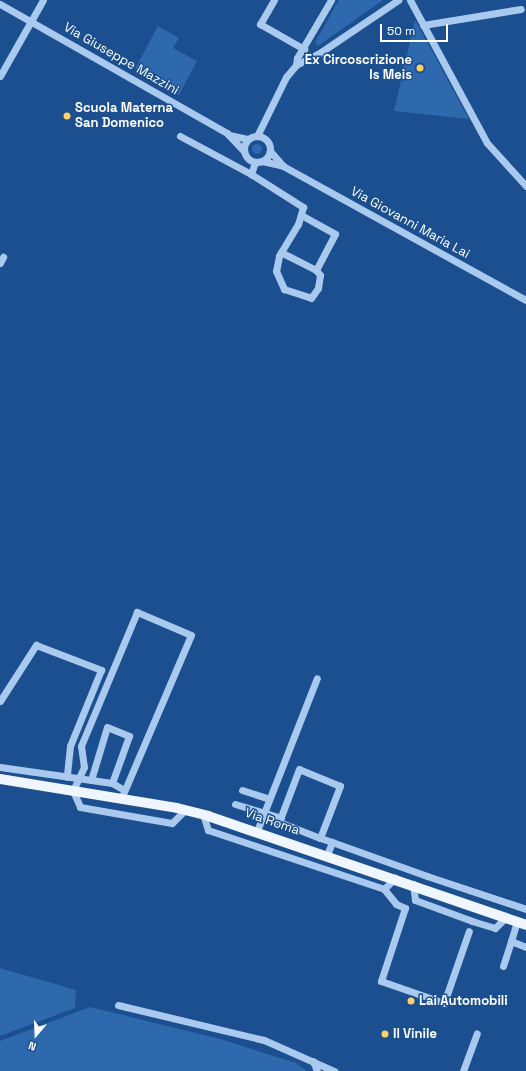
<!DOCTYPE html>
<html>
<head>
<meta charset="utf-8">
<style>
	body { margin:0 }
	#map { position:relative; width:526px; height:1071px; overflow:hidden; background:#1b4f8f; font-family:"Space Grotesk",sans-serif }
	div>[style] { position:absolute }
	.green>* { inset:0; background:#2e69ad }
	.round { border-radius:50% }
	.minor>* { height:7px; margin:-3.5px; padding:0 3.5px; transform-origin:3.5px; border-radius:3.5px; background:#a9c9ee }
	.minor>.ring { margin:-3.5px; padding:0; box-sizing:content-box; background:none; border:7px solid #a9c9ee; border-radius:50% }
	.major>* { height:10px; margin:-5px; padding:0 5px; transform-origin:5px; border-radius:5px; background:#f0f6ff }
	.dots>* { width:11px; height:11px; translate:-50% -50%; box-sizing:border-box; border:2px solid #1b4f8f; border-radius:50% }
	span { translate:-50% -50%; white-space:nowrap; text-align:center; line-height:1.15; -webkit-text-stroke:3px #1b4f8f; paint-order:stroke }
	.street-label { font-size:13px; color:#fff }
	.poi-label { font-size:13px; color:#fff; font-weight:700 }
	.right { translate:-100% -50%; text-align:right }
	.left { translate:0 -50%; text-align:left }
	.north { position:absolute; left:16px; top:1015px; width:40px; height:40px; -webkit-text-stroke:3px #1b4f8f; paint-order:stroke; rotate:199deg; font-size:11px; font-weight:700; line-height:16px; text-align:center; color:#fff }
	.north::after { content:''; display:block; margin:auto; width:14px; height:18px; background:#fff; clip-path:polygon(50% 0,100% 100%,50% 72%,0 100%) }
	.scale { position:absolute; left:380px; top:24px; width:68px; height:18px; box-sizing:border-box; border:2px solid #fff; border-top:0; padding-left:5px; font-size:12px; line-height:14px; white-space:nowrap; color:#fff; -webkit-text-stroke:3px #1b4f8f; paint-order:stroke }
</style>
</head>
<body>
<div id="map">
	<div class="green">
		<i style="clip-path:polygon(339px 0,383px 0,318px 46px,315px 42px)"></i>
		<i style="clip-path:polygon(415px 20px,469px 119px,394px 111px)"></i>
		<i style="clip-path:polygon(158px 26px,179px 38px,173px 48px,197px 61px,179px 95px,135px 69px)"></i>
		<i class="round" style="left:252px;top:144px;width:10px;height:10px"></i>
		<i style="clip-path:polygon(0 968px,76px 990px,75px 1008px,0 1036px)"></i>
		<i style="clip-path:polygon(90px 1007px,220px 1039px,296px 1063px,307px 1071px,0 1071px,0 1041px)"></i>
	</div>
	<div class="minor">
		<i style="left:274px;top:0;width:28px;rotate:120deg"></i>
		<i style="left:260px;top:24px;width:51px;rotate:29.6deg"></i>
		<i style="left:410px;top:0;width:162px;rotate:61.7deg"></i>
		<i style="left:487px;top:143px;width:58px;rotate:47.8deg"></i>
		<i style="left:0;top:4px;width:261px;rotate:29.6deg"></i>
		<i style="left:227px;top:133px;width:23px;rotate:47deg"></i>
		<i style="left:423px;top:25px;width:99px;rotate:-9.3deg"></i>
		<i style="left:296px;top:65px;width:7px;rotate:-82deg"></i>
		<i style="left:297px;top:58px;width:67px;rotate:-59.6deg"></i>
		<i style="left:0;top:76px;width:87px;rotate:-60.5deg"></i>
		<i style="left:229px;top:135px;width:19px;rotate:12deg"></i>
		<i class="ring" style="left:244px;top:136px;width:19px;height:19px"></i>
		<i style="left:180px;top:136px;width:81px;rotate:28.2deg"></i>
		<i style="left:257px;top:136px;width:66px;rotate:-63.8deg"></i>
		<i style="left:286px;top:77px;width:16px;rotate:-50deg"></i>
		<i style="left:296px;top:65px;width:25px;rotate:-27deg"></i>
		<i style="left:318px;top:54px;width:97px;rotate:-34deg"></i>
		<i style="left:270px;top:151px;width:20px;rotate:49deg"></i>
		<i style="left:283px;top:166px;width:277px;rotate:28.9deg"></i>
		<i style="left:262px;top:161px;width:22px;rotate:13deg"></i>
		<i style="left:255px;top:162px;width:13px;rotate:108deg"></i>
		<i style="left:251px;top:174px;width:62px;rotate:32.4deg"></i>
		<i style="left:303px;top:207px;width:18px;rotate:106deg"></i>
		<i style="left:298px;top:224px;width:33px;rotate:121deg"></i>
		<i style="left:281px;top:252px;width:4px;rotate:117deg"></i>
		<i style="left:279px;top:256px;width:15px;rotate:101deg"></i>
		<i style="left:276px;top:271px;width:20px;rotate:66deg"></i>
		<i style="left:284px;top:289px;width:28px;rotate:18deg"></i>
		<i style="left:311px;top:298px;width:12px;rotate:-55deg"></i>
		<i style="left:318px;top:288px;width:13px;rotate:-81deg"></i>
		<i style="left:320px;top:275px;width:6px;rotate:-129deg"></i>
		<i style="left:316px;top:270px;width:39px;rotate:-153deg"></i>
		<i style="left:301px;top:215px;width:39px;rotate:29deg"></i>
		<i style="left:335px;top:234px;width:41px;rotate:117.8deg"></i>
		<i style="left:0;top:263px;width:7px;rotate:-63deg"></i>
		<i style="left:0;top:701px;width:67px;rotate:-57.3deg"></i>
		<i style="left:36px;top:645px;width:70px;rotate:21deg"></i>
		<i style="left:101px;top:670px;width:82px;rotate:112.2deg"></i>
		<i style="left:70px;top:746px;width:31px;rotate:96deg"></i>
		<i style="left:0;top:767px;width:92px;rotate:8.1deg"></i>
		<i style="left:91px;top:780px;width:55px;rotate:-73.2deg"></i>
		<i style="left:107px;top:727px;width:24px;rotate:22deg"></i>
		<i style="left:129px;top:736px;width:50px;rotate:109.9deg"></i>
		<i style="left:112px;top:783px;width:14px;rotate:30deg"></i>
		<i style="left:91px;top:780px;width:21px;rotate:8deg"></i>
		<i style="left:242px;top:790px;width:28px;rotate:18deg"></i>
		<i style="left:121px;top:799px;width:178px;rotate:-66.9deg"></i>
		<i style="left:191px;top:635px;width:59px;rotate:-156.9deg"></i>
		<i style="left:137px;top:612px;width:145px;rotate:112.7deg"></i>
		<i style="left:81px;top:746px;width:21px;rotate:82deg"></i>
		<i style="left:84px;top:767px;width:26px;rotate:115deg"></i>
		<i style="left:73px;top:791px;width:17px;rotate:66deg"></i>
		<i style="left:80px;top:807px;width:93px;rotate:9.9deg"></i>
		<i style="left:172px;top:823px;width:18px;rotate:-45deg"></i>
		<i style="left:235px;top:804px;width:48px;rotate:16.9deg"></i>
		<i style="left:203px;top:814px;width:17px;rotate:73deg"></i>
		<i style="left:208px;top:830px;width:186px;rotate:18.5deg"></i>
		<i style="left:384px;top:889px;width:16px;rotate:-45deg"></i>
		<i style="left:257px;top:831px;width:164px;rotate:-68.6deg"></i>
		<i style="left:320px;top:838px;width:56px;rotate:-69deg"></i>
		<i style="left:340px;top:786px;width:44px;rotate:-157.5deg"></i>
		<i style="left:299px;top:769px;width:57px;rotate:110.7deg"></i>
		<i style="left:279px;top:822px;width:44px;rotate:21.3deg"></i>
		<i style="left:320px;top:838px;width:13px;rotate:18deg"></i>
		<i style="left:332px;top:842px;width:101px;rotate:19.7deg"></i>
		<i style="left:427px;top:876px;width:104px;rotate:18.4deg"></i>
		<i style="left:327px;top:855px;width:14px;rotate:-69deg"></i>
		<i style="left:413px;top:884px;width:16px;rotate:83deg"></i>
		<i style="left:415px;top:900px;width:61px;rotate:20.2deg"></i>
		<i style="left:472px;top:921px;width:24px;rotate:17deg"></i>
		<i style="left:495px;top:928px;width:16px;rotate:-45deg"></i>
		<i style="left:384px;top:889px;width:19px;rotate:51deg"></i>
		<i style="left:396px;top:904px;width:10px;rotate:24deg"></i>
		<i style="left:405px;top:908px;width:77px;rotate:108.2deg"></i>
		<i style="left:381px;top:981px;width:67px;rotate:19.2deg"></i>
		<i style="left:444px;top:1003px;width:76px;rotate:-70.9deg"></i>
		<i style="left:511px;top:941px;width:21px;rotate:-73deg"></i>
		<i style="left:503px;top:966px;width:26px;rotate:-72deg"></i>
		<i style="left:511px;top:941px;width:16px;rotate:22deg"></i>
		<i style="left:118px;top:1005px;width:150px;rotate:13.5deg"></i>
		<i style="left:264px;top:1040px;width:77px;rotate:23.9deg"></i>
		<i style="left:313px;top:1061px;width:11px;rotate:68deg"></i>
		<i style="left:463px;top:1071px;width:40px;rotate:-69.8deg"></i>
	</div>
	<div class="major">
		<i style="left:0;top:779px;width:179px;rotate:9.3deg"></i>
		<i style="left:177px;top:808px;width:32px;rotate:14deg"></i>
		<i style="left:208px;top:816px;width:336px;rotate:18.9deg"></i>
	</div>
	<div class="dots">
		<i style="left:420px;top:68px;background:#ffd166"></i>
		<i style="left:67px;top:116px;background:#ffd166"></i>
		<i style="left:411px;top:1001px;background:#ffd166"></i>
		<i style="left:385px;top:1034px;background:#ffd166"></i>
	</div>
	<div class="street-label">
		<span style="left:121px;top:59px;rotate:30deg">Via Giuseppe Mazzini</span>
		<span style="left:410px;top:223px;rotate:29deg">Via Giovanni Maria Lai</span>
		<span style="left:272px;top:822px;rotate:19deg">Via Roma</span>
	</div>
	<div class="poi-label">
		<span class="right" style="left:412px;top:68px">Ex Circoscrizione<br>Is Meis</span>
		<span class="left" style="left:75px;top:116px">Scuola Materna<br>San Domenico</span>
		<span class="left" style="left:419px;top:1001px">Lai Automobili</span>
		<span class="left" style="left:393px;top:1034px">Il Vinile</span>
	</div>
	<div class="north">N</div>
	<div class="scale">50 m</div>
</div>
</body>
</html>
